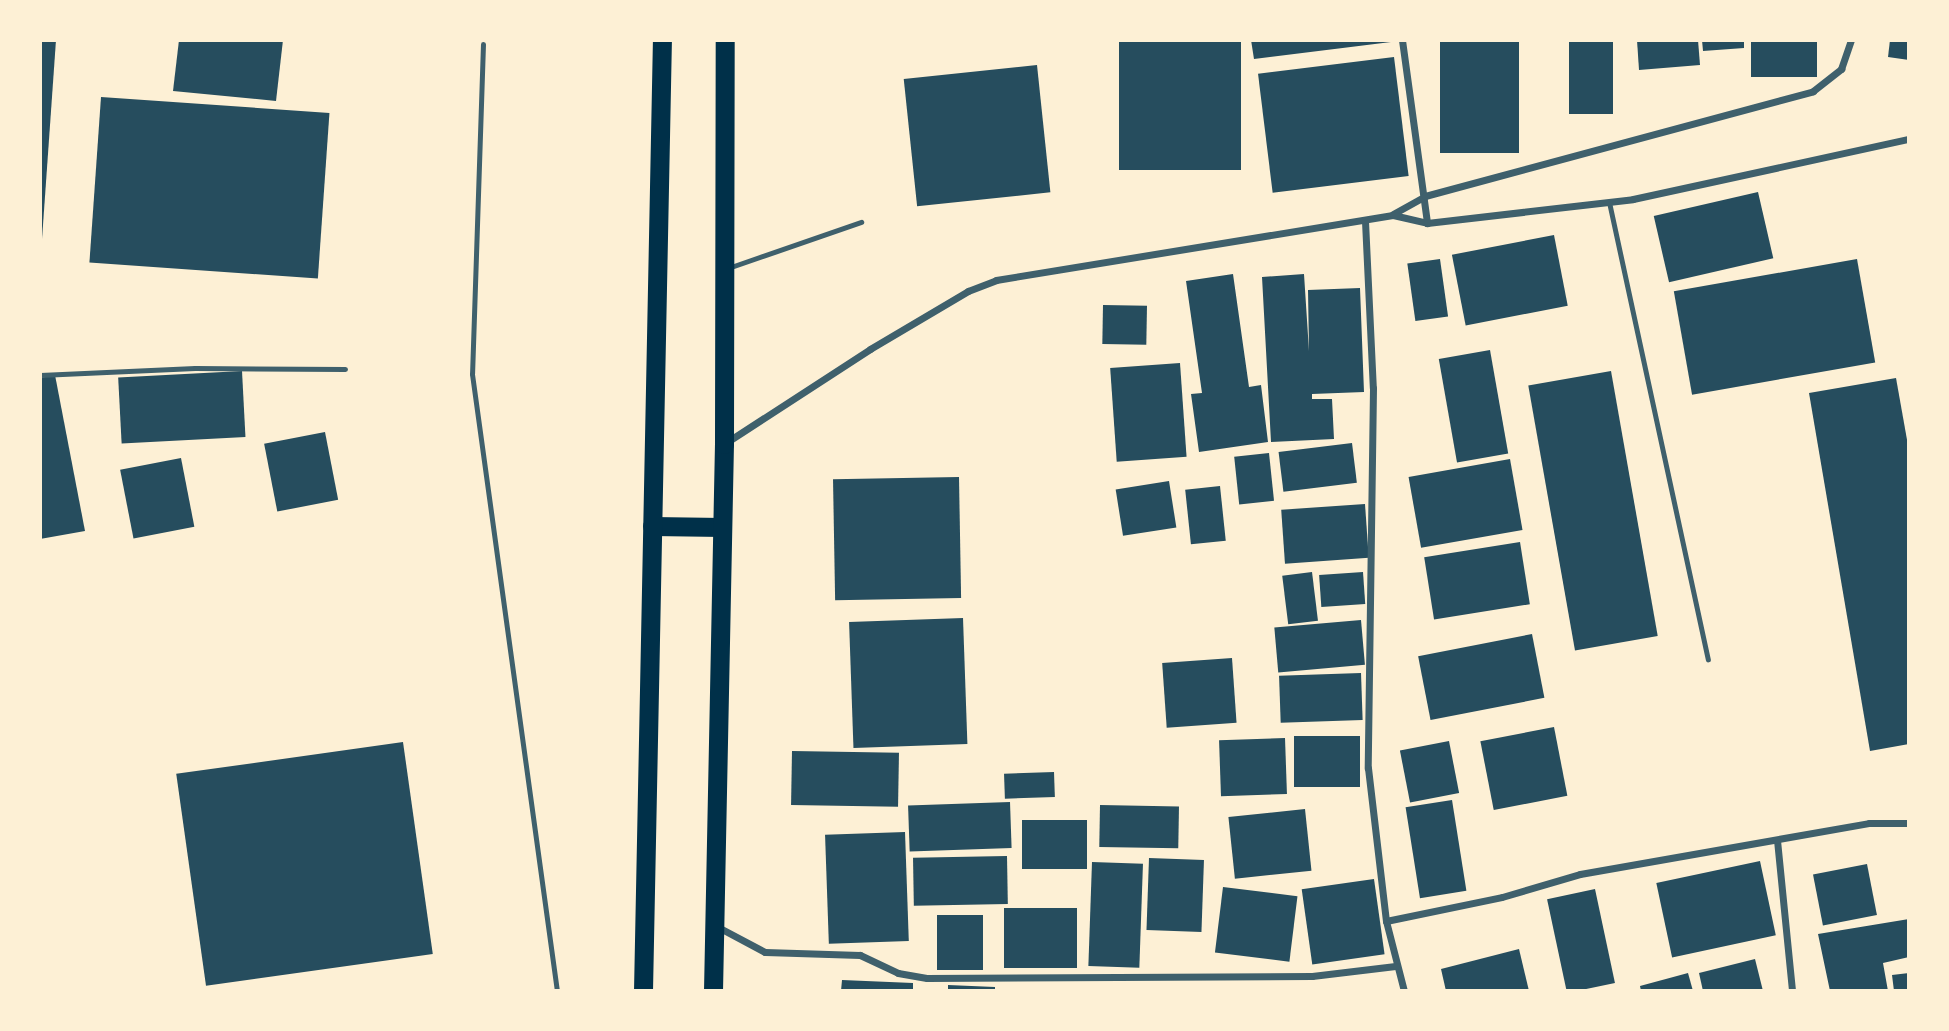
<!DOCTYPE html>
<html>
<head>
<meta charset="utf-8">
<style>
	body { margin:0 }
	#map { position:relative; width:1949px; height:1031px; overflow:hidden; background:#fdf0d5; font-family:"Nunito Sans",sans-serif }
	div>[style] { position:absolute }
	.building>* { inset:0; background:#264d5e; transform-origin:0 0 }
	.service>* { height:5px; margin:-2.5px; padding:0 2.5px; transform-origin:2.5px; border-radius:2.5px; background:#3f606c }
	.minor>* { height:7px; margin:-3.5px; padding:0 3.5px; transform-origin:3.5px; border-radius:3.5px; background:#3f606c }
	.trunk>* { height:19px; margin:-9.5px; padding:0 9.5px; transform-origin:9.5px; border-radius:9.5px; background:#003049 }
	span { translate:-50% -50%; white-space:nowrap; text-align:center; line-height:1.15; -webkit-text-stroke:5px #fdf0d5; paint-order:stroke }
	.frame { position:absolute; inset:0; border:42px solid #fdf0d5; pointer-events:none }
</style>
</head>
<body>
<div id="map">
	<div class="building">
		<i style="clip-path:polygon(40px 40px,56px 40px,42px 239px,40px 239px)"></i>
		<i style="clip-path:polygon(179px 40px,283px 40px,276px 101px,173px 91px)"></i>
		<i style="left:1119px;top:40px;width:122px;height:130px"></i>
		<i style="clip-path:polygon(1251px 40px,1391px 40px,1391px 42px,1254px 59px)"></i>
		<i style="left:1440px;top:40px;width:79px;height:113px"></i>
		<i style="left:1569px;top:40px;width:44px;height:74px"></i>
		<i style="clip-path:polygon(1637px 40px,1698px 40px,1700px 65px,1639px 70px)"></i>
		<i style="clip-path:polygon(1702px 40px,1744px 40px,1744px 48px,1703px 51px)"></i>
		<i style="left:1751px;top:40px;width:66px;height:37px"></i>
		<i style="clip-path:polygon(1890px 40px,1909px 40px,1909px 60px,1888px 57px)"></i>
		<i style="left:1394px;top:57px;width:120px;height:137px;rotate:83deg"></i>
		<i style="left:1037px;top:65px;width:128px;height:134px;rotate:84deg"></i>
		<i style="left:101px;top:97px;width:229px;height:166px;rotate:4deg"></i>
		<i style="left:1758px;top:192px;width:68px;height:107px;rotate:77deg"></i>
		<i style="left:1554px;top:235px;width:72px;height:104px;rotate:79deg"></i>
		<i style="left:1440px;top:259px;width:58px;height:33px;rotate:82deg"></i>
		<i style="left:1857px;top:259px;width:105px;height:186px;rotate:80deg"></i>
		<i style="clip-path:polygon(1233px 274px,1249px 387px,1261px 385px,1268px 442px,1199px 452px,1191px 394px,1202px 393px,1186px 281px)"></i>
		<i style="clip-path:polygon(1304px 274px,1309px 351px,1308px 290px,1360px 288px,1364px 392px,1312px 394px,1312px 399px,1332px 399px,1334px 439px,1271px 442px,1262px 277px)"></i>
		<i style="left:1103px;top:305px;width:44px;height:39px;rotate:1deg"></i>
		<i style="left:1490px;top:350px;width:105px;height:52px;rotate:80deg"></i>
		<i style="left:1180px;top:363px;width:94px;height:70px;rotate:86deg"></i>
		<i style="left:242px;top:371px;width:66px;height:124px;rotate:87deg"></i>
		<i style="left:1611px;top:371px;width:269px;height:84px;rotate:80deg"></i>
		<i style="clip-path:polygon(55px 375px,85px 531px,40px 539px,40px 378px)"></i>
		<i style="clip-path:polygon(1896px 378px,1909px 451px,1909px 744px,1870px 751px,1809px 393px)"></i>
		<i style="left:325px;top:432px;width:69px;height:62px;rotate:79deg"></i>
		<i style="left:1352px;top:443px;width:40px;height:74px;rotate:83deg"></i>
		<i style="left:1269px;top:453px;width:48px;height:35px;rotate:84deg"></i>
		<i style="left:181px;top:458px;width:70px;height:62px;rotate:79deg"></i>
		<i style="left:1510px;top:459px;width:72px;height:103px;rotate:80deg"></i>
		<i style="left:959px;top:477px;width:121px;height:126px;rotate:89deg"></i>
		<i style="left:1169px;top:481px;width:47px;height:54px;rotate:81deg"></i>
		<i style="left:1220px;top:486px;width:55px;height:35px;rotate:84deg"></i>
		<i style="left:1365px;top:504px;width:54px;height:84px;rotate:86deg"></i>
		<i style="left:1520px;top:542px;width:63px;height:97px;rotate:81deg"></i>
		<i style="left:1312px;top:572px;width:49px;height:30px;rotate:83deg"></i>
		<i style="left:1363px;top:572px;width:32px;height:44px;rotate:86deg"></i>
		<i style="left:963px;top:618px;width:126px;height:114px;rotate:88deg"></i>
		<i style="left:1361px;top:620px;width:45px;height:87px;rotate:85deg"></i>
		<i style="left:1532px;top:634px;width:65px;height:116px;rotate:79deg"></i>
		<i style="left:1232px;top:658px;width:65px;height:70px;rotate:86deg"></i>
		<i style="left:1361px;top:673px;width:47px;height:82px;rotate:88deg"></i>
		<i style="left:1554px;top:727px;width:70px;height:75px;rotate:79deg"></i>
		<i style="left:1360px;top:736px;width:51px;height:66px;rotate:90deg"></i>
		<i style="left:1285px;top:738px;width:56px;height:66px;rotate:88deg"></i>
		<i style="left:1449px;top:741px;width:53px;height:50px;rotate:79deg"></i>
		<i style="left:403px;top:742px;width:214px;height:229px;rotate:82deg"></i>
		<i style="left:792px;top:751px;width:107px;height:54px;rotate:1deg"></i>
		<i style="left:1054px;top:772px;width:25px;height:50px;rotate:88deg"></i>
		<i style="left:1452px;top:800px;width:92px;height:47px;rotate:81deg"></i>
		<i style="left:1010px;top:802px;width:46px;height:102px;rotate:88deg"></i>
		<i style="left:1100px;top:805px;width:79px;height:42px;rotate:1deg"></i>
		<i style="left:1305px;top:809px;width:62px;height:77px;rotate:84deg"></i>
		<i style="left:1022px;top:820px;width:65px;height:49px"></i>
		<i style="left:905px;top:832px;width:109px;height:80px;rotate:88deg"></i>
		<i style="left:1007px;top:856px;width:48px;height:94px;rotate:89deg"></i>
		<i style="left:1149px;top:858px;width:55px;height:72px;rotate:2deg"></i>
		<i style="left:1760px;top:861px;width:76px;height:106px;rotate:78deg"></i>
		<i style="left:1092px;top:862px;width:51px;height:104px;rotate:2deg"></i>
		<i style="left:1867px;top:864px;width:52px;height:55px;rotate:79deg"></i>
		<i style="left:1374px;top:879px;width:76px;height:73px;rotate:82deg"></i>
		<i style="left:1223px;top:887px;width:75px;height:66px;rotate:7deg"></i>
		<i style="left:1595px;top:889px;width:96px;height:49px;rotate:78deg"></i>
		<i style="left:1004px;top:908px;width:73px;height:60px"></i>
		<i style="left:937px;top:915px;width:46px;height:55px"></i>
		<i style="clip-path:polygon(1909px 919px,1909px 957px,1883px 963px,1888px 991px,1830px 991px,1818px 934px)"></i>
		<i style="clip-path:polygon(1519px 949px,1529px 991px,1446px 991px,1441px 969px)"></i>
		<i style="clip-path:polygon(1755px 959px,1763px 991px,1703px 991px,1699px 973px)"></i>
		<i style="clip-path:polygon(1688px 973px,1693px 991px,1641px 991px,1640px 986px)"></i>
		<i style="clip-path:polygon(1909px 973px,1909px 991px,1894px 991px,1892px 975px)"></i>
		<i style="clip-path:polygon(842px 980px,913px 983px,913px 991px,841px 991px)"></i>
		<i style="clip-path:polygon(948px 985px,995px 987px,995px 991px,948px 991px)"></i>
	</div>
	<div class="service">
		<i style="left:483px;top:44px;width:330px;rotate:91.9deg"></i>
		<i style="left:472px;top:374px;width:623px;rotate:82.16deg"></i>
		<i style="left:1609px;top:202px;width:468px;rotate:77.8deg"></i>
		<i style="left:728px;top:268px;width:141px;rotate:-19.1deg"></i>
		<i style="left:40px;top:375px;width:155px;rotate:-2.6deg"></i>
		<i style="left:195px;top:368px;width:150px;rotate:0.4deg"></i>
	</div>
	<div class="minor">
		<i style="left:1402px;top:40px;width:185px;rotate:82.2deg"></i>
		<i style="left:1393px;top:214px;width:37px;rotate:-29deg"></i>
		<i style="left:1425px;top:196px;width:402px;rotate:-15.1deg"></i>
		<i style="left:1813px;top:91px;width:36px;rotate:-38deg"></i>
		<i style="left:1841px;top:69px;width:31px;rotate:-71deg"></i>
		<i style="left:1365px;top:221px;width:167px;rotate:87.3deg"></i>
		<i style="left:1373px;top:388px;width:380px;rotate:90.8deg"></i>
		<i style="left:1368px;top:768px;width:154px;rotate:83.3deg"></i>
		<i style="left:1386px;top:921px;width:72px;rotate:75.6deg"></i>
		<i style="left:727px;top:442px;width:171px;rotate:-33deg"></i>
		<i style="left:870px;top:349px;width:114px;rotate:-30.6deg"></i>
		<i style="left:968px;top:291px;width:30px;rotate:-21deg"></i>
		<i style="left:996px;top:280px;width:402px;rotate:-9.3deg"></i>
		<i style="left:1393px;top:215px;width:35px;rotate:13deg"></i>
		<i style="left:1427px;top:223px;width:207px;rotate:-6.6deg"></i>
		<i style="left:1633px;top:199px;width:282px;rotate:-12.3deg"></i>
		<i style="left:1777px;top:840px;width:152px;rotate:84.3deg"></i>
		<i style="left:1386px;top:921px;width:118px;rotate:-11.7deg"></i>
		<i style="left:1502px;top:897px;width:81px;rotate:-16.4deg"></i>
		<i style="left:1580px;top:874px;width:293px;rotate:-10deg"></i>
		<i style="left:1869px;top:823px;width:40px"></i>
		<i style="left:716px;top:926px;width:55px;rotate:28deg"></i>
		<i style="left:765px;top:952px;width:95px;rotate:1.8deg"></i>
		<i style="left:860px;top:955px;width:42px;rotate:25.3deg"></i>
		<i style="left:898px;top:973px;width:29px;rotate:10deg"></i>
		<i style="left:927px;top:978px;width:385px;rotate:-0.3deg"></i>
		<i style="left:1312px;top:976px;width:84px;rotate:-6.9deg"></i>
	</div>
	<div class="trunk">
		<i style="left:652px;top:526px;width:70px;rotate:0.8deg"></i>
		<i style="left:643px;top:991px;width:951px;rotate:-88.86deg"></i>
		<i style="left:713px;top:991px;width:547px;rotate:-88.85deg"></i>
		<i style="left:724px;top:444px;width:404px;rotate:-89.9deg"></i>
	</div>
	<div class="frame"></div>
</div>
</body>
</html>
